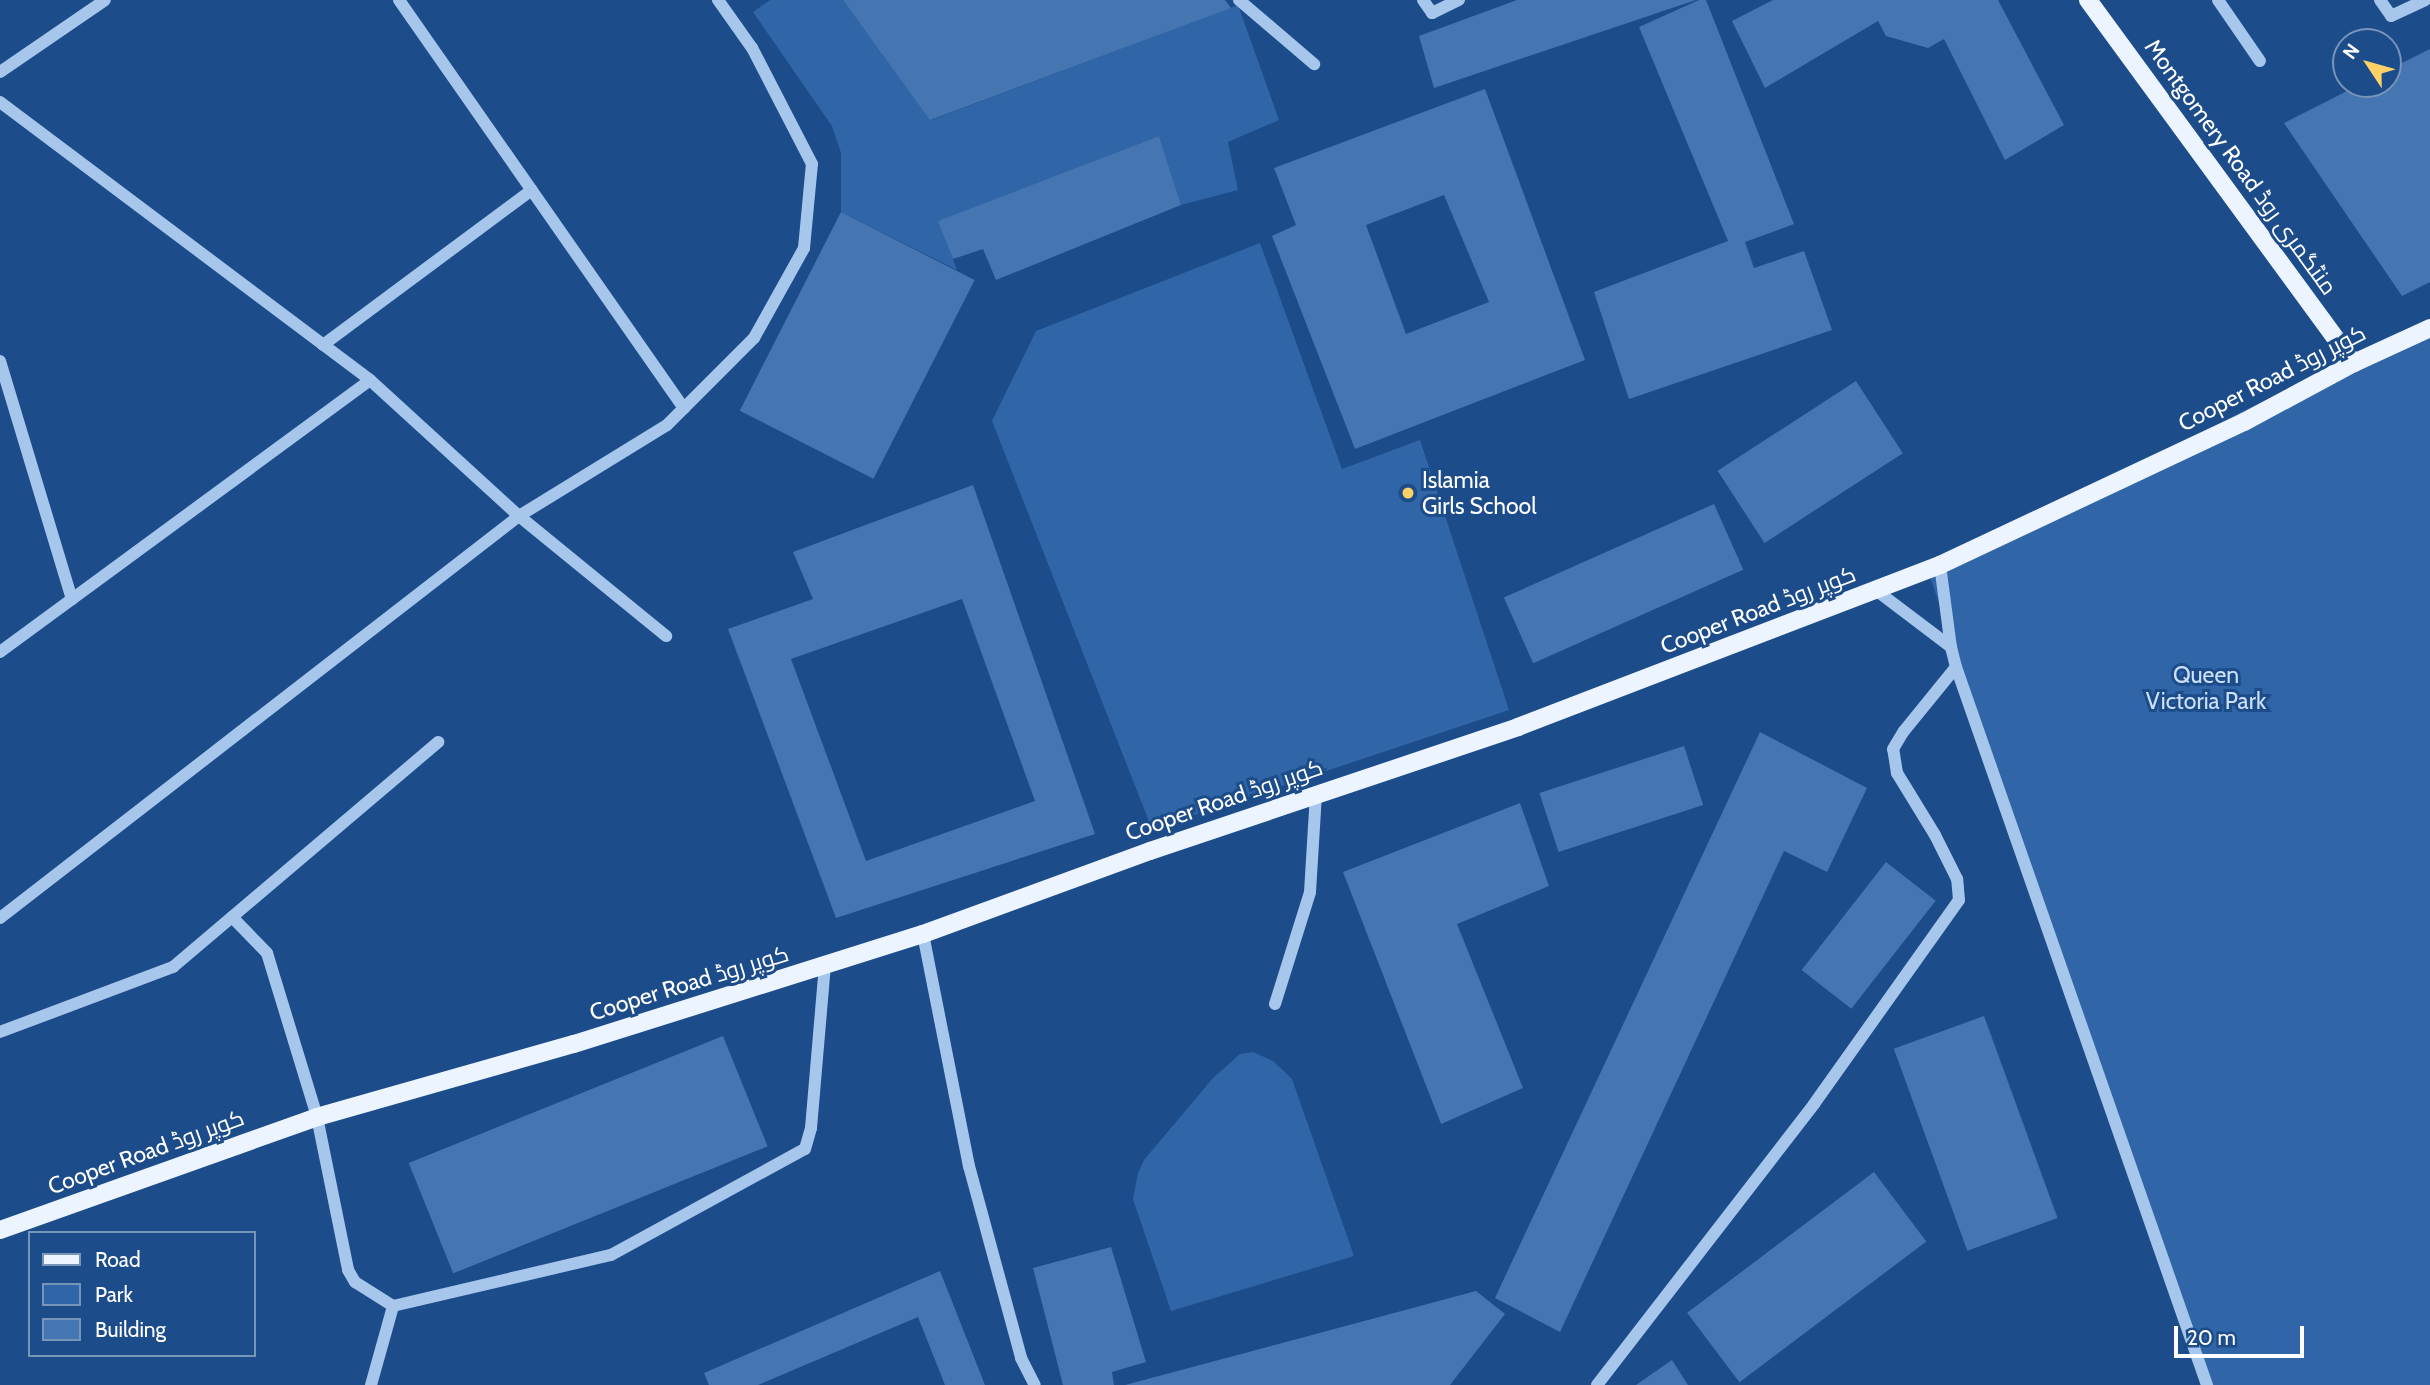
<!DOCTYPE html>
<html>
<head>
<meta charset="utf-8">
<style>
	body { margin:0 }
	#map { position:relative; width:2430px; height:1385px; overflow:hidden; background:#1c4c8a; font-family:Cabin,Cairo,sans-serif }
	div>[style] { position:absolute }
	.green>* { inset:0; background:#3066a7 }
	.building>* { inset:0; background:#4576b2; transform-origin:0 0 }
	.minor>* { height:12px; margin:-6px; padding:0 6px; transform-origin:6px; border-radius:6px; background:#a7c6ec }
	.major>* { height:18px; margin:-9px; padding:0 9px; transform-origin:9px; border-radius:9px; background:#ecf4ff }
	.dots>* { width:19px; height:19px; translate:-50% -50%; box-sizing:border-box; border:4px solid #1c4c8a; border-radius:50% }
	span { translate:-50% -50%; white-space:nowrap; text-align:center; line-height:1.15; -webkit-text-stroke:6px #1c4c8a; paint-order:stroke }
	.street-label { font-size:23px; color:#fff }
	.poi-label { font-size:23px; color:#fff }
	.left { translate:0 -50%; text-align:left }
	.park-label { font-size:23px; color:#cce0f9 }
	.legend { position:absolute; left:28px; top:1231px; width:228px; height:126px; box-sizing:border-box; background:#1c4c8a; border:2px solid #7794b9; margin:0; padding:9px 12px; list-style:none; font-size:21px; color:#fff }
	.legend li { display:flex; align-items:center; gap:14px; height:35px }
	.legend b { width:35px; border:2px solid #7794b9 }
	.north { position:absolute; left:2332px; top:28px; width:70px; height:70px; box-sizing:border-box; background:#1c4c8a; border:2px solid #7794b9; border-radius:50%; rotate:306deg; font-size:19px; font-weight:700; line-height:28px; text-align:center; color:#fff }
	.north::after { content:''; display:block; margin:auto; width:24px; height:32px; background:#fcd165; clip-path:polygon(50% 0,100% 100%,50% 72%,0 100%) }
	.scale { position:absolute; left:2174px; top:1326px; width:130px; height:32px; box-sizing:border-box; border:4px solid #fff; border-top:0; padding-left:9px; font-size:21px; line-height:24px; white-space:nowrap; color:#fff; -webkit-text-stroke:5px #1c4c8a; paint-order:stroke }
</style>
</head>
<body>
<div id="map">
	<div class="green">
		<i style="clip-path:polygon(770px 0,843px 0,931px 120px,1238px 5px,1279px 120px,1228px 142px,1238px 190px,1181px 205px,1159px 136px,939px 221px,957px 270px,841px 212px,841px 153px,832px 126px,753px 12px)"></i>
		<i style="clip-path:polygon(1260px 243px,1342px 469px,1420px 440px,1509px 710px,1152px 829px,992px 421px,1036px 331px)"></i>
		<i style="clip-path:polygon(2430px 322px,2430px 1385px,2208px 1385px,1930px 577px,2241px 412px)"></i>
		<i style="clip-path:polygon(1253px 1052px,1273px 1061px,1292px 1079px,1354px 1256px,1171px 1311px,1133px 1199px,1138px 1173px,1144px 1160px,1213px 1078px,1240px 1054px)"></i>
	</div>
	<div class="building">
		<i style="clip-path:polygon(843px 0,1225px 0,1231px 8px,930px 120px)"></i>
		<i style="clip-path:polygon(1517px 0,1696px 0,1434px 88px,1419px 36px)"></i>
		<i style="clip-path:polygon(1699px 0,1706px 0,1794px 224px,1745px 242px,1754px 268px,1804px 251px,1832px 330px,1629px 399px,1594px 292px,1728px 241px,1639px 27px)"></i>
		<i style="clip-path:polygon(1773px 0,1998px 0,2064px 125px,2005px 160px,1944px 39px,1928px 48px,1886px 36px,1878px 21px,1765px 88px,1732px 21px)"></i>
		<i style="clip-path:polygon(2430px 49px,2430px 282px,2402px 296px,2284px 123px,2361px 84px,2388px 84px,2388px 70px)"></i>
		<i style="clip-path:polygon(evenodd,1485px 89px,1585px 360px,1355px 449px,1272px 236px,1296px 225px,1274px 168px,1485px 89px,1444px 195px,1489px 302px,1406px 334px,1366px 225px,1444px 195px)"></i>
		<i style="clip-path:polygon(1159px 136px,1181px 205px,996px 280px,983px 249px,953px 259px,938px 221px)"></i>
		<i style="left:841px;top:212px;width:150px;height:223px;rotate:27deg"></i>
		<i style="left:1856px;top:381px;width:86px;height:165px;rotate:57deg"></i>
		<i style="clip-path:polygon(evenodd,973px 485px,1095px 834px,836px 918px,728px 629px,813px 599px,793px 552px,973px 485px,962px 599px,1035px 801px,866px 861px,791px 659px,962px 599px)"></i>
		<i style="left:1714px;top:504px;width:72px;height:230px;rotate:66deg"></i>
		<i style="clip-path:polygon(1760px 732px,1867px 788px,1827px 872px,1784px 851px,1560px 1332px,1495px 1298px)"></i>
		<i style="left:1684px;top:746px;width:62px;height:152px;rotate:72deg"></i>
		<i style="clip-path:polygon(1520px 803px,1549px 886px,1457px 924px,1523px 1088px,1441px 1124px,1343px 872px)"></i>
		<i style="left:1886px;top:862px;width:63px;height:137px;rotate:38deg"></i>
		<i style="left:1984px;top:1016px;width:215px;height:96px;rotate:70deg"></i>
		<i style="left:723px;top:1036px;width:119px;height:339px;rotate:68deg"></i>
		<i style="left:1874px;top:1172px;width:87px;height:234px;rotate:53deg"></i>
		<i style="clip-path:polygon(1111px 1247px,1146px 1362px,1112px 1372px,1114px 1385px,1063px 1385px,1033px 1268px)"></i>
		<i style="clip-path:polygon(940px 1271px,985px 1385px,945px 1385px,918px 1317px,758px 1385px,709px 1385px,704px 1373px)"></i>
		<i style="clip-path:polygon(1476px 1291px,1505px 1314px,1450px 1385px,1125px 1385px)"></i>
		<i style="clip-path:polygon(1672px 1360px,1688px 1385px,1636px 1385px)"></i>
	</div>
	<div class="minor">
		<i style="left:399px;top:0;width:498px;rotate:55.1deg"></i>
		<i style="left:1239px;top:0;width:99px;rotate:40.5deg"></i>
		<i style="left:1423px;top:0;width:16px;rotate:55deg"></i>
		<i style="left:1432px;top:13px;width:30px;rotate:-26deg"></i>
		<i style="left:2218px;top:0;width:74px;rotate:55.5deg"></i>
		<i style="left:2380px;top:0;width:19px;rotate:55deg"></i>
		<i style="left:2391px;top:16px;width:38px;rotate:-25deg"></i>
		<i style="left:0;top:72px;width:127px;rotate:-34.4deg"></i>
		<i style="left:0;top:102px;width:463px;rotate:36.9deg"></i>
		<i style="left:370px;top:380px;width:202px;rotate:42.4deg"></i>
		<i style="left:519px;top:516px;width:190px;rotate:39.2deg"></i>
		<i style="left:323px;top:345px;width:260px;rotate:-36.6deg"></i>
		<i style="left:0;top:361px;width:249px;rotate:73.2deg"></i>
		<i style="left:1940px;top:565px;width:83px;rotate:82.4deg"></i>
		<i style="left:1951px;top:647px;width:21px;rotate:76deg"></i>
		<i style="left:1956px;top:667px;width:761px;rotate:70.73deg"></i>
		<i style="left:1877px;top:591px;width:93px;rotate:37.1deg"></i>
		<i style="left:0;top:652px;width:459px;rotate:-36.3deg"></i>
		<i style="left:232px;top:917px;width:50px;rotate:45.8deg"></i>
		<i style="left:267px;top:953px;width:171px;rotate:73deg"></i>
		<i style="left:317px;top:1117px;width:156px;rotate:78.5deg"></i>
		<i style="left:348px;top:1270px;width:14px;rotate:60deg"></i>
		<i style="left:355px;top:1282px;width:45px;rotate:32.3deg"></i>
		<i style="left:0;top:918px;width:656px;rotate:-37.76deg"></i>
		<i style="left:519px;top:516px;width:174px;rotate:-31.6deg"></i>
		<i style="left:667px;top:425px;width:123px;rotate:-45deg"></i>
		<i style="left:754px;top:338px;width:103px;rotate:-60.9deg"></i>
		<i style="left:804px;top:248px;width:84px;rotate:-84.6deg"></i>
		<i style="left:812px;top:164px;width:131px;rotate:-117.3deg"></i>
		<i style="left:752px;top:48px;width:59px;rotate:-125.3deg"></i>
		<i style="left:923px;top:934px;width:237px;rotate:78.8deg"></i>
		<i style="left:969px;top:1166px;width:199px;rotate:74.8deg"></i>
		<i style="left:1021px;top:1358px;width:30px;rotate:63deg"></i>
		<i style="left:1275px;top:1004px;width:117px;rotate:-72.6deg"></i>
		<i style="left:1310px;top:892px;width:98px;rotate:-86.5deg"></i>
		<i style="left:0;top:1032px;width:185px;rotate:-20.6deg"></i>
		<i style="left:173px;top:967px;width:348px;rotate:-40.3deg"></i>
		<i style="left:371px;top:1385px;width:82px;rotate:-74.4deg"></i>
		<i style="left:393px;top:1306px;width:224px;rotate:-13.2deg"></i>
		<i style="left:611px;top:1255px;width:221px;rotate:-28.7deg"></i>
		<i style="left:805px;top:1149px;width:22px;rotate:-74deg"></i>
		<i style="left:811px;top:1128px;width:163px;rotate:-85.1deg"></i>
		<i style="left:1597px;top:1385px;width:355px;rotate:-52.3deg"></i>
		<i style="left:1814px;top:1104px;width:250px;rotate:-54.6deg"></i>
		<i style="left:1959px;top:900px;width:21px;rotate:-95deg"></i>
		<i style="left:1957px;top:879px;width:49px;rotate:-116.6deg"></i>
		<i style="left:1935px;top:835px;width:73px;rotate:-121.5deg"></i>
		<i style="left:1897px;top:773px;width:24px;rotate:-99deg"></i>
		<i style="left:1893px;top:749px;width:21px;rotate:-59deg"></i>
		<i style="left:1904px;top:731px;width:82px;rotate:-50.9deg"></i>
	</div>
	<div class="major">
		<i style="left:2088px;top:0;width:450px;rotate:53.8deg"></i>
		<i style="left:0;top:1230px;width:337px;rotate:-19.6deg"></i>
		<i style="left:317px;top:1117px;width:267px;rotate:-15.9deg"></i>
		<i style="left:574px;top:1044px;width:366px;rotate:-17.5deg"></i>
		<i style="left:923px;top:934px;width:242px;rotate:-20.1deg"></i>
		<i style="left:1150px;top:851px;width:388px;rotate:-18.6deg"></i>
		<i style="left:1518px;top:727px;width:452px;rotate:-21deg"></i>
		<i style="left:1940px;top:565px;width:336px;rotate:-25.2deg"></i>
		<i style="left:2244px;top:422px;width:125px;rotate:-28.2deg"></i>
		<i style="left:2354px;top:363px;width:84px;rotate:-24.7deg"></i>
	</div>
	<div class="dots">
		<i style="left:1408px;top:493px;background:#fcd165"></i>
	</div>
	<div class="street-label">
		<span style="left:2241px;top:167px;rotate:54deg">Montgomery Road منٹگمری روڈ</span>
		<span style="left:2272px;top:378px;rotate:-27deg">Cooper Road کوپر روڈ</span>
		<span style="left:1758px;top:610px;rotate:-21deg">Cooper Road کوپر روڈ</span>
		<span style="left:1224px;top:800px;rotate:-19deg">Cooper Road کوپر روڈ</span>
		<span style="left:689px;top:983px;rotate:-17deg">Cooper Road کوپر روڈ</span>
		<span style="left:146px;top:1152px;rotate:-20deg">Cooper Road کوپر روڈ</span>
	</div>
	<div class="poi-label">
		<span class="left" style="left:1422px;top:493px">Islamia<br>Girls School</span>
	</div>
	<div class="park-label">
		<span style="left:2206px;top:688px">Queen<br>Victoria Park</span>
	</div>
	<ul class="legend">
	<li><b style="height:9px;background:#ecf4ff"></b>Road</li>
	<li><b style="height:19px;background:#3066a7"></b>Park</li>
	<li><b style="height:19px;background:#4576b2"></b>Building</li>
	</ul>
	<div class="north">N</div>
	<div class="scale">20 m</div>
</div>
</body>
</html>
